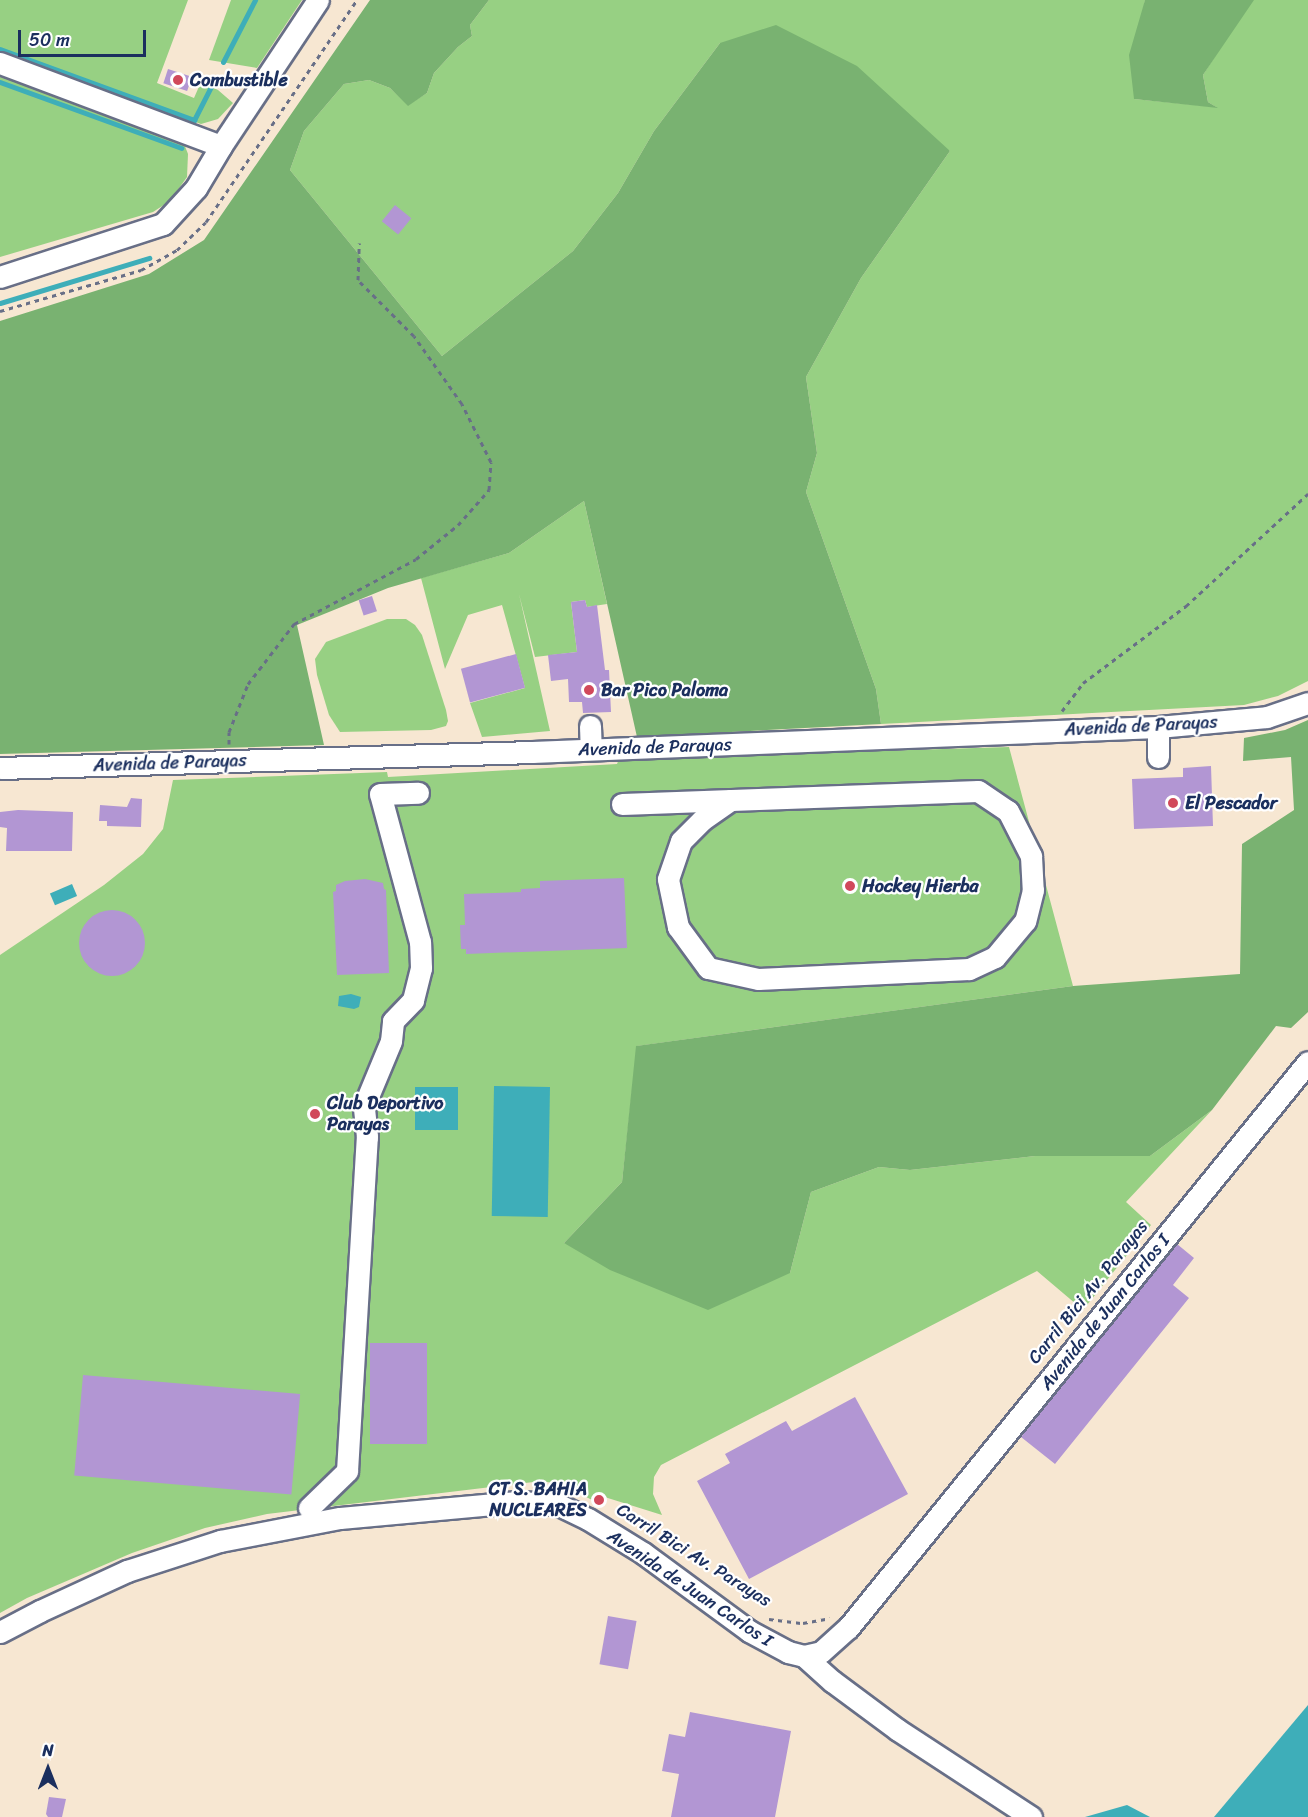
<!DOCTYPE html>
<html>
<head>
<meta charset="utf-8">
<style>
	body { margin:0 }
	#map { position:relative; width:1308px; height:1817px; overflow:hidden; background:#f7e7d2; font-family:Sriracha,sans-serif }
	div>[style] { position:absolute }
	.green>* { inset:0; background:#97d083 }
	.forest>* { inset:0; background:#79b271 }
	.water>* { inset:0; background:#3eaeb9; transform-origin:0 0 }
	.stream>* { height:5px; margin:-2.5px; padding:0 2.5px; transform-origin:2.5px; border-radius:2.5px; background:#3eaeb9 }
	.building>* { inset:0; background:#b296d3; transform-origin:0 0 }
	.round { border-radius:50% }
	.path>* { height:3px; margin-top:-1.5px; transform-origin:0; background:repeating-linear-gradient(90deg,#686f87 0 4.5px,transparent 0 9px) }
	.roads { filter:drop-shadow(2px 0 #686f87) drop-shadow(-2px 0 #686f87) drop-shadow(0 2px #686f87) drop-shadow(0 -2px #686f87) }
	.minor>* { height:21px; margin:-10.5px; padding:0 10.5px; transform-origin:10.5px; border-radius:10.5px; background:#fff }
	.dots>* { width:16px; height:16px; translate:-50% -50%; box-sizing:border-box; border:3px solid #fff; border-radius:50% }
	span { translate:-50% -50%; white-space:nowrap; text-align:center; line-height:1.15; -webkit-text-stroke:4.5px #fff; paint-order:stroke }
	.poi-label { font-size:18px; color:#1b2f5e; font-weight:700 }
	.left { translate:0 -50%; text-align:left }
	.right { translate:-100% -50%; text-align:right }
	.street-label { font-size:18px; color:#1b2f5e }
	.north { position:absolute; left:18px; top:1739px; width:60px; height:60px; -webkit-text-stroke:4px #fff; paint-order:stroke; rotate:0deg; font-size:16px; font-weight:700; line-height:24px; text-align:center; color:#1b2f5e }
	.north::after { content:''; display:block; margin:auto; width:21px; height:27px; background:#1b2f5e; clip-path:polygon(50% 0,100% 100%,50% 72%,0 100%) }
	.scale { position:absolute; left:18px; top:30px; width:128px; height:27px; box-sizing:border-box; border:3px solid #1b2f5e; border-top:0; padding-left:8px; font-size:18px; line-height:21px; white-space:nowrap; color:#1b2f5e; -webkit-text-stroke:4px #fff; paint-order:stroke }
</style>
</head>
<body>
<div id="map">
	<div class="green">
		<i style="clip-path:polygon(0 0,188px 0,157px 83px,194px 98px,201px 82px,218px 90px,233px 103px,218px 119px,201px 124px,0 50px)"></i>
		<i style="clip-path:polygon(231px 0,302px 0,257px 68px,209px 60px)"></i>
		<i style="clip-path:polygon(489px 0,1145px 0,1134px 99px,1216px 107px,1208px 102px,1203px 75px,1251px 0,1308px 0,1308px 681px,1278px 696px,1244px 705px,881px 724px,876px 689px,806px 492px,817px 453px,806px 377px,861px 278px,950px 151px,720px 43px,654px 131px,618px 193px,573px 251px,442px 356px,290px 170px,304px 131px,344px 84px,369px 80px,390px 88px,408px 105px,427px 93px,434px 73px,458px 47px,472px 36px,470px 25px)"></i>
		<i style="clip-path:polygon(0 74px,183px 141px,188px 154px,187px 177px,170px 201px,153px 212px,0 257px)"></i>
		<i style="clip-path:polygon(584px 501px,607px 604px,587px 607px,585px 600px,571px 602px,577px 652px,535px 657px,519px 594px,550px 731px,482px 737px,470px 703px,525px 688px,502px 605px,468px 615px,445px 669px,421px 578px,509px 553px)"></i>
		<i style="clip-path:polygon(387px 619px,406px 619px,415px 625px,422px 635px,446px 710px,448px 721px,446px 726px,431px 730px,340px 732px,329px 715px,317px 675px,315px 659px,326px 642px)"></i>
		<i style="clip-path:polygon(1009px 747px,1073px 986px,637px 1046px,622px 1182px,564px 1243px,790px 1273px,811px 1192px,879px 1167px,910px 1170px,1035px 1156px,1150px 1156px,1212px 1110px,1126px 1202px,1151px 1225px,1083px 1310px,1037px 1271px,661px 1465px,654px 1477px,653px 1494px,662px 1515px,595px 1494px,592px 1500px,563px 1485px,542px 1481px,267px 1514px,205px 1528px,132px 1553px,27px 1598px,0 1613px,0 955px,104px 885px,143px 854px,163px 829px,173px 780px,387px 772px,388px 777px,617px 764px,619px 759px)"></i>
	</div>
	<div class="forest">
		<i style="clip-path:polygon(370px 0,489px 0,470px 25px,472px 36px,458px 47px,434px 73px,427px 93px,408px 106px,390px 88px,369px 80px,344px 84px,304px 131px,290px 170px,442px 356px,573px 251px,618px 193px,654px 131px,720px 43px,776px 25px,857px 66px,950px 151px,861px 278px,806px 377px,817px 453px,806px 492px,876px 689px,881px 724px,637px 737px,584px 501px,509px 553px,388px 588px,297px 625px,324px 745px,0 754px,0 321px,149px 274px,204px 240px)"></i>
		<i style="clip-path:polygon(1145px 0,1254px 0,1203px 75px,1208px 102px,1218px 108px,1134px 99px,1129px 55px)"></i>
		<i style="clip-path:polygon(1308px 720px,1308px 1012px,1291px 1028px,1276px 1026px,1212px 1110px,1150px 1156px,1035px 1156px,910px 1170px,879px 1167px,811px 1192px,790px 1273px,708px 1310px,610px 1270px,564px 1243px,622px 1182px,636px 1046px,1073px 986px,1240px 974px,1242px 844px,1294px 810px,1291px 757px,1243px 761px,1244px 738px,1285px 730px)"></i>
	</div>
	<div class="water">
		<i style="left:72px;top:884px;width:13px;height:24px;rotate:67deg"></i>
		<i style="clip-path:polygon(351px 994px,361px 997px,359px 1007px,354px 1009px,338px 1006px,339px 996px)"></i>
		<i style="left:494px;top:1086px;width:56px;height:130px;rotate:1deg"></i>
		<i style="left:415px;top:1087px;width:43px;height:43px"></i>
		<i style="clip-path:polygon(1308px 1705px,1308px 1817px,1214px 1817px)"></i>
		<i style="clip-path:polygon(1127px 1805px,1150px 1817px,1085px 1817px)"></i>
	</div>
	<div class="stream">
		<i style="left:0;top:49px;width:207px;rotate:20.1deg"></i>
		<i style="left:194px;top:120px;width:38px;rotate:-63deg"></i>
		<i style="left:223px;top:62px;width:70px;rotate:-62.7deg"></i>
		<i style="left:0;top:82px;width:193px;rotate:20deg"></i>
		<i style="left:0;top:303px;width:156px;rotate:-16.8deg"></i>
	</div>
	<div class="building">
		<i style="left:168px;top:69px;width:25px;height:15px;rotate:18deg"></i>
		<i style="left:395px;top:205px;width:21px;height:21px;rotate:39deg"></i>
		<i style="left:372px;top:596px;width:16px;height:14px;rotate:72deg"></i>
		<i style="clip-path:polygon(585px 600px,587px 607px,597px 605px,605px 670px,609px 670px,611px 712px,583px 713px,582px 702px,569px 702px,568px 679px,551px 681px,548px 655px,577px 652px,571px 602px)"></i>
		<i style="left:516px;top:654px;width:35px;height:57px;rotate:75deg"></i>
		<i style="clip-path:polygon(1211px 766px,1213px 826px,1134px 829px,1132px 779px,1183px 777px,1183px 768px)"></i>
		<i style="clip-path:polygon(131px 798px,142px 799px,141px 827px,107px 826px,107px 821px,99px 821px,100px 805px,127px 807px)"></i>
		<i style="clip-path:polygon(18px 810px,73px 812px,72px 851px,6px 851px,7px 828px,0 827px,0 812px)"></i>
		<i style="clip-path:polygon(624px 878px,627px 948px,466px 954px,466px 949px,461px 949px,460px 925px,465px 925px,464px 894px,521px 892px,521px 889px,540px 888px,540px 881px)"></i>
		<i style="clip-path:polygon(365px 879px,383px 883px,384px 889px,386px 890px,389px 973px,337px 975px,333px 892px,336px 891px,336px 885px,345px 881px)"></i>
		<i class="round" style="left:79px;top:910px;width:66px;height:66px"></i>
		<i style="clip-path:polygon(1177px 1244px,1194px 1258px,1173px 1285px,1189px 1298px,1055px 1464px,1021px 1437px)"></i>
		<i style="left:370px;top:1343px;width:57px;height:101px"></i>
		<i style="left:83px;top:1375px;width:218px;height:101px;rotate:5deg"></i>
		<i style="clip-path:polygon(855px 1397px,908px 1494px,749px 1579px,697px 1481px,730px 1463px,725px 1454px,786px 1421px,792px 1431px)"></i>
		<i style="left:608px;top:1616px;width:29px;height:49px;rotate:10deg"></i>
		<i style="clip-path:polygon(690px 1712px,791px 1731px,775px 1817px,671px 1817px,679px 1774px,662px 1771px,669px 1734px,685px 1737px)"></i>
		<i style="clip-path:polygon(49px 1797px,66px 1799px,62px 1817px,48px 1817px,46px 1814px)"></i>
	</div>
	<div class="path">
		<i style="left:0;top:311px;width:147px;rotate:-16.2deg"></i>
		<i style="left:141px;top:270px;width:41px;rotate:-29.1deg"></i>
		<i style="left:177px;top:250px;width:40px;rotate:-44deg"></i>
		<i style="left:206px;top:222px;width:268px;rotate:-55.8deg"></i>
		<i style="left:1062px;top:711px;width:35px;rotate:-53deg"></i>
		<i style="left:1083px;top:683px;width:129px;rotate:-36.8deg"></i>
		<i style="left:1186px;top:606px;width:166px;rotate:-42.6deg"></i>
		<i style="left:229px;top:744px;width:12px;rotate:-90deg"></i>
		<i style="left:229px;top:732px;width:52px;rotate:-68.4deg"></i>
		<i style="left:248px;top:684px;width:76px;rotate:-52.5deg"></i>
		<i style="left:294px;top:624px;width:138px;rotate:-28deg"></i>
		<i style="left:416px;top:559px;width:54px;rotate:-39deg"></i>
		<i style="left:458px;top:525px;width:47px;rotate:-48.5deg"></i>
		<i style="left:489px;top:490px;width:28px;rotate:-86deg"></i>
		<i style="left:491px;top:462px;width:65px;rotate:-116.6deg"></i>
		<i style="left:462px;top:404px;width:83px;rotate:-125.2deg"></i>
		<i style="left:414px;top:336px;width:79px;rotate:-135deg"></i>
		<i style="left:358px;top:280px;width:37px;rotate:-88deg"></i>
		<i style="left:769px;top:1619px;width:34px;rotate:7deg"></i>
		<i style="left:803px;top:1623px;width:27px;rotate:-10deg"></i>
	</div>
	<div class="roads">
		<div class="minor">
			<i style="left:0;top:63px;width:236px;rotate:20.6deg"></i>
			<i style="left:221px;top:146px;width:49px;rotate:120.8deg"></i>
			<i style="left:196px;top:188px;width:49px;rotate:132.5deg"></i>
			<i style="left:163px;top:224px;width:171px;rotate:162deg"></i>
			<i style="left:221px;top:146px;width:175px;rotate:-56.4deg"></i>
			<i style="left:590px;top:726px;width:23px;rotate:88deg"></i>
			<i style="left:1158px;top:757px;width:30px;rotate:-90deg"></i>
			<i style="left:0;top:768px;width:532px;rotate:-1.72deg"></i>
			<i style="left:532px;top:752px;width:626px;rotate:-2.29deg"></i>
			<i style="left:1158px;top:727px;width:109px;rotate:-5.2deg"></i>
			<i style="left:1267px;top:717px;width:43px;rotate:-18.9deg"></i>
			<i style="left:622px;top:804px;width:109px;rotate:-2.1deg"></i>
			<i style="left:731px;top:800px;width:247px;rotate:-2.1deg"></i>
			<i style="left:978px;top:791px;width:36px;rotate:34deg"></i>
			<i style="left:1008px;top:811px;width:51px;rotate:62.9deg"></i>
			<i style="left:1031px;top:856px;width:34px;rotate:87deg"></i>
			<i style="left:1033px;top:890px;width:32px;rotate:104deg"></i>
			<i style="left:1025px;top:921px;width:47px;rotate:129.8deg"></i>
			<i style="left:995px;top:957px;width:29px;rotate:155deg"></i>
			<i style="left:969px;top:969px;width:211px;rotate:177.3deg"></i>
			<i style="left:758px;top:979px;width:51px;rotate:-167.6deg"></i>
			<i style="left:708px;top:968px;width:51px;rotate:-126.2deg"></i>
			<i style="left:678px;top:927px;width:49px;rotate:-101.8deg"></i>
			<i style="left:668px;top:879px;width:40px;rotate:-71.1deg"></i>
			<i style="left:681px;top:841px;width:30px;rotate:-45deg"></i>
			<i style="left:702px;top:820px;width:35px;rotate:-35deg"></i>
			<i style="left:309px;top:1508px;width:53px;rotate:-44.2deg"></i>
			<i style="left:347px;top:1471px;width:335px;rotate:-86.6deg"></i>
			<i style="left:367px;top:1137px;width:31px;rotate:-96deg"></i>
			<i style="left:364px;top:1106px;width:70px;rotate:-67.4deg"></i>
			<i style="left:391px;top:1041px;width:20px;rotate:-84deg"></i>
			<i style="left:393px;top:1021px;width:29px;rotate:-46deg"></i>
			<i style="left:413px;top:1000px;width:33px;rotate:-76deg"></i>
			<i style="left:421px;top:968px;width:26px;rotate:-92deg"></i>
			<i style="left:420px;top:942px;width:153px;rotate:-105.1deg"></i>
			<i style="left:380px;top:794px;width:38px;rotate:-2deg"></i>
			<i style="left:0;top:1632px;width:45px;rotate:-27.7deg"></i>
			<i style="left:40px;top:1611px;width:96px;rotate:-24.7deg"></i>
			<i style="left:127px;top:1571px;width:98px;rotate:-17.9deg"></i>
			<i style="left:220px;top:1541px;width:122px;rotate:-10.9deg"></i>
			<i style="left:340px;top:1518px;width:178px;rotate:-5.2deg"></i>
			<i style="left:517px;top:1502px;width:40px;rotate:2.9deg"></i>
			<i style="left:557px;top:1504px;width:34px;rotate:26deg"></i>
			<i style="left:588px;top:1519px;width:65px;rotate:31.7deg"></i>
			<i style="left:643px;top:1553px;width:132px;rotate:36.3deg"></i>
			<i style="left:749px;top:1631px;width:44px;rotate:28.3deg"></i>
			<i style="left:788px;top:1652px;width:16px;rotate:14deg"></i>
			<i style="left:804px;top:1656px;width:17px;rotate:-13deg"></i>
			<i style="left:821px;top:1652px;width:36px;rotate:-42deg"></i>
			<i style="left:848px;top:1628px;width:729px;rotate:-50.9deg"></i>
			<i style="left:804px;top:1656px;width:38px;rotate:42deg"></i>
			<i style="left:832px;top:1681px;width:82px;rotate:36.6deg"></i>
			<i style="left:898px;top:1730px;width:159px;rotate:33.2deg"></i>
		</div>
	</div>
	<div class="dots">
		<i style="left:178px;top:80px;background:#d1495b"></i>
		<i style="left:589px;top:690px;background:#d1495b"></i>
		<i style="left:1173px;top:803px;background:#d1495b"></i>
		<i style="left:850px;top:886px;background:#d1495b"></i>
		<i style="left:315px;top:1114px;background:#d1495b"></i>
		<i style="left:599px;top:1500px;background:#d1495b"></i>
	</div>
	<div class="poi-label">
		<span class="left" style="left:190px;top:80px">Combustible</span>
		<span class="left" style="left:601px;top:690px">Bar Pico Paloma</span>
		<span class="left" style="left:1185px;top:803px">El Pescador</span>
		<span class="left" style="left:862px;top:886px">Hockey Hierba</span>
		<span class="left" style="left:327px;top:1114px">Club Deportivo<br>Parayas</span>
		<span class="right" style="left:587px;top:1500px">CT S. BAHIA<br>NUCLEARES</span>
	</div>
	<div class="street-label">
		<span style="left:1141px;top:726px;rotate:-3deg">Avenida de Parayas</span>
		<span style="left:655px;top:747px;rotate:-2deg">Avenida de Parayas</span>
		<span style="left:170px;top:763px;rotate:-2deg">Avenida de Parayas</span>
		<span style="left:1088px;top:1292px;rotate:-51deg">Carril Bici Av. Parayas</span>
		<span style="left:1105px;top:1312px;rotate:-51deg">Avenida de Juan Carlos I</span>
		<span style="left:694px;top:1555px;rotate:32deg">Carril Bici Av. Parayas</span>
		<span style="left:690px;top:1588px;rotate:34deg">Avenida de Juan Carlos I</span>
	</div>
	<div class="north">N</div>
	<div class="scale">50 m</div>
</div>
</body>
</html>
